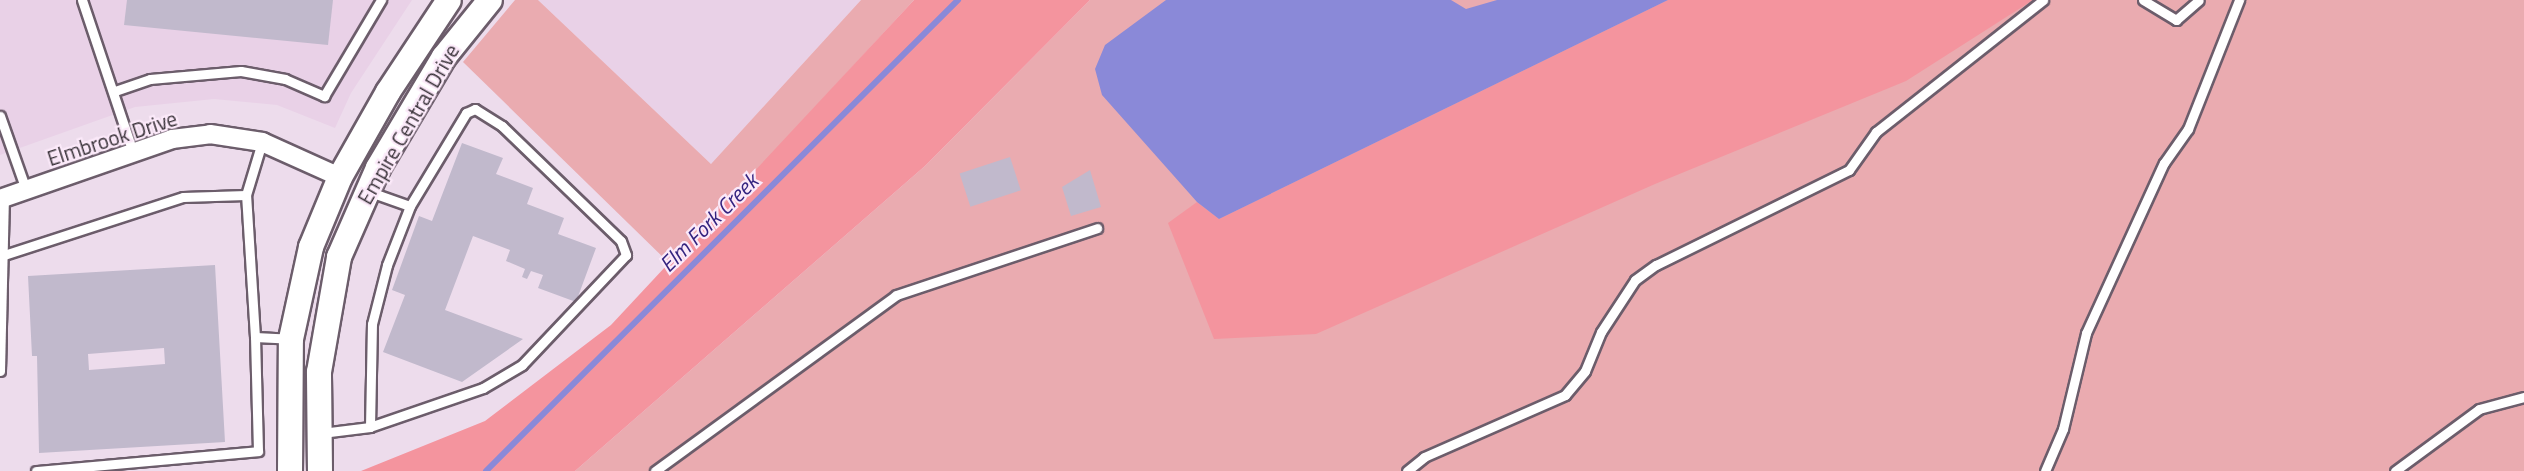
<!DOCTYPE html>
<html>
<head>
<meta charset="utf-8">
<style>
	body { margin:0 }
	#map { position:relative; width:2524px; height:471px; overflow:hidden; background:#eddcec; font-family:"Titillium Web",sans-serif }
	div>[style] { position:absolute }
	.built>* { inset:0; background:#e9d1e7 }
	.green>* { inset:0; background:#eaabb0 }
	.forest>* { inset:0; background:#f4949e }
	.water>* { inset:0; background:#8a89d8 }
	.stream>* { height:6px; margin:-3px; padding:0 3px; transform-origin:3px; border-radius:3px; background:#8a89d8 }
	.building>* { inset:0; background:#c1b9cc; transform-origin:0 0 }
	.roads { filter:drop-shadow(2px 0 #6c5d6b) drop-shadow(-2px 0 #6c5d6b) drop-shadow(0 2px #6c5d6b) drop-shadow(0 -2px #6c5d6b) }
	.lane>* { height:9px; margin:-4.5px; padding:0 4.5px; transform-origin:4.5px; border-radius:4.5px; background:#fff }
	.street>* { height:18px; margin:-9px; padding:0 9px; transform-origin:9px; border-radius:9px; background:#fff }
	.secondary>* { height:24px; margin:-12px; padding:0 12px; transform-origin:12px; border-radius:12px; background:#fff }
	span { translate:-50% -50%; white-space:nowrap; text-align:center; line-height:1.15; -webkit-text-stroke:4.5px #fbe9f9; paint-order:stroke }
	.street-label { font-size:21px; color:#393239 }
	.water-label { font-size:22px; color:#33237f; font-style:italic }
</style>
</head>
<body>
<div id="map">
	<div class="built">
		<i style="clip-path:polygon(0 0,412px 0,351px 93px,335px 128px,277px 105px,214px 99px,135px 107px,0 155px)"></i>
		<i style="clip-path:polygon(538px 0,861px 0,711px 164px)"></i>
	</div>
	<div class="green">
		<i style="clip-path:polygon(515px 0,538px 0,711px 164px,861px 0,914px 0,670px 264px,463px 62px)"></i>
		<i style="clip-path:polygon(1090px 0,2524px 0,2524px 471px,575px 471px,925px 166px)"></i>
	</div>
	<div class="forest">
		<i style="clip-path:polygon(914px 0,1090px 0,925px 166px,575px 471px,361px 471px,485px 421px,611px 325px)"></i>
		<i style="clip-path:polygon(1668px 0,2033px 0,1906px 81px,1655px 184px,1316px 334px,1214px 339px,1168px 223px,1197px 202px,1219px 219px)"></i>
	</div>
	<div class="water">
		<i style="clip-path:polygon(1166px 0,1451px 0,1466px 9px,1497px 0,1668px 0,1219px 219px,1197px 202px,1102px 95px,1095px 69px,1105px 45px)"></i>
	</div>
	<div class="stream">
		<i style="left:486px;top:471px;width:667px;rotate:-44.94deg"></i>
	</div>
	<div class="building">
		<i style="clip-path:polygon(127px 0,333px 0,328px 45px,124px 25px)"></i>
		<i style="clip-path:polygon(462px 143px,503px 158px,496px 174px,533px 188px,527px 204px,564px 218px,558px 234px,596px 248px,576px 302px,538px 288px,543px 275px,531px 271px,527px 279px,522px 277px,525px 269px,506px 261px,510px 250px,473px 236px,445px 310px,523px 339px,462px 382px,383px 352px,405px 295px,392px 290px,419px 216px,432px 221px)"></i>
		<i style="left:1010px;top:157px;width:35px;height:53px;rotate:72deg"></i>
		<i style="clip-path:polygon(1090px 170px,1101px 207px,1071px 216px,1062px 187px)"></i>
		<i style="clip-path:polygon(evenodd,215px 265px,225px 442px,39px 453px,37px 356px,32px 356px,28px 276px,215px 265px,164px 348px,165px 364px,89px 370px,88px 354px,164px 348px)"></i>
	</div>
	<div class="roads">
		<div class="lane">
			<i style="left:82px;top:0;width:160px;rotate:71.5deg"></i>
			<i style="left:2143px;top:0;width:39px;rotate:31deg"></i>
			<i style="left:2176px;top:20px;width:30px;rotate:-41deg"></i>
			<i style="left:115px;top:91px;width:37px;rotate:-19deg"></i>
			<i style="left:150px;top:79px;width:91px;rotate:-5deg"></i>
			<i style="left:241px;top:71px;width:45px;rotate:10.3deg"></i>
			<i style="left:285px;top:79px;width:43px;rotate:23.6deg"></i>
			<i style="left:324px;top:96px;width:112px;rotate:-59.3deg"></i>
			<i style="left:475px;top:109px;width:32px;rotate:32deg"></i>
			<i style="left:502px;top:126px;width:165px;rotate:44deg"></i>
			<i style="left:621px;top:241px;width:15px;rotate:70deg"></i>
			<i style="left:626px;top:255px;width:151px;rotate:133.4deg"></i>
			<i style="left:522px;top:365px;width:45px;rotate:149.5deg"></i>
			<i style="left:483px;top:388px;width:120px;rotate:161deg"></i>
			<i style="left:370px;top:427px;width:103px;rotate:-88.9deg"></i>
			<i style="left:372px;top:324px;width:61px;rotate:-75.7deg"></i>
			<i style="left:387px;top:265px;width:63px;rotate:-68.7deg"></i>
			<i style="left:410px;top:206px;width:109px;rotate:-58.9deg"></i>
			<i style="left:466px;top:113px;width:10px;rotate:-24deg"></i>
			<i style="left:0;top:116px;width:78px;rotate:70.6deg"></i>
			<i style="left:370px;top:192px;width:42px;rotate:19.3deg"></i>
			<i style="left:4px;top:255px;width:188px;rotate:-18deg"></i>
			<i style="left:183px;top:197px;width:63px;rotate:-1.8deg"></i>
			<i style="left:255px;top:337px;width:142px;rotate:-93.6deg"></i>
			<i style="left:246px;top:195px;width:55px;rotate:-73.2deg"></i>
			<i style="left:0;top:371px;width:173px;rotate:-88.7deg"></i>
			<i style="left:322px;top:433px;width:48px;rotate:-7.1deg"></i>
			<i style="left:36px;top:471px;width:223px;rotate:-5.1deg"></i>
			<i style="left:258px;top:451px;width:114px;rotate:-91.5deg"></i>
			<i style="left:255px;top:337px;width:35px;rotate:3deg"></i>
			<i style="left:655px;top:471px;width:298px;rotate:-36.1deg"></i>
			<i style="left:896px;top:295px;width:212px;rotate:-18.4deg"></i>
			<i style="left:1407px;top:471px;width:22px;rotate:-39deg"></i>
			<i style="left:1424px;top:457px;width:154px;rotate:-23.7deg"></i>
			<i style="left:1565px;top:395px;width:31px;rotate:-50deg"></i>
			<i style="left:1585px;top:371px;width:42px;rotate:-67.7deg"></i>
			<i style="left:1601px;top:332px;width:62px;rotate:-56.8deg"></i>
			<i style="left:1635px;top:280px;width:26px;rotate:-36deg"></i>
			<i style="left:1656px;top:265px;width:215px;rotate:-26.2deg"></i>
			<i style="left:1849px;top:170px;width:47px;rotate:-54.6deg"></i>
			<i style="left:1876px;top:132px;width:213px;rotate:-38.3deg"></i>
			<i style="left:2045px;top:471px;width:46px;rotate:-66.8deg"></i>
			<i style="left:2063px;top:429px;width:99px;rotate:-76.5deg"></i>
			<i style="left:2086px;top:333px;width:187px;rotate:-65.4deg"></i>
			<i style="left:2164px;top:163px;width:42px;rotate:-54.8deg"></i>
			<i style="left:2188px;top:129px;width:139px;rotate:-68.4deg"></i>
			<i style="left:2395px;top:471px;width:104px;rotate:-36.4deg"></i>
			<i style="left:2479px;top:409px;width:47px;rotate:-14.9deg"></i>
		</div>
		<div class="street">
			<i style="left:0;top:199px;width:182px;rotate:-19.2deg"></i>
			<i style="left:172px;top:139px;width:38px;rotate:-7deg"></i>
			<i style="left:210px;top:134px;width:53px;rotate:8.7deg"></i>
			<i style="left:262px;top:142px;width:85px;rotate:24.2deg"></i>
		</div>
		<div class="secondary">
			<i style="left:290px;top:471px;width:132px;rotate:-89.6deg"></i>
			<i style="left:291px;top:339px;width:94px;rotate:-77.7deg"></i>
			<i style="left:311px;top:247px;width:76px;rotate:-67.5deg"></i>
			<i style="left:340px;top:177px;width:98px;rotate:-60.5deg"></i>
			<i style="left:388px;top:92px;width:110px;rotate:-56.5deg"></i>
			<i style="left:320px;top:471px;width:99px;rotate:-90.6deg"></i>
			<i style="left:319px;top:372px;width:117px;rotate:-80.1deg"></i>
			<i style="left:339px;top:257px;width:97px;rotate:-66.3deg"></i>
			<i style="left:378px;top:168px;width:129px;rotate:-59.3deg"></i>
			<i style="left:444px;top:57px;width:73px;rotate:-51.1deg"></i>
		</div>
	</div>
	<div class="street-label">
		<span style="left:408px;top:124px;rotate:-60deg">Empire Central Drive</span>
		<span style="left:112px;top:138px;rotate:-18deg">Elmbrook Drive</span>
	</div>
	<div class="water-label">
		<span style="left:709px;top:223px;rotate:-45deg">Elm Fork Creek</span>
	</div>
</div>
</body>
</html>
